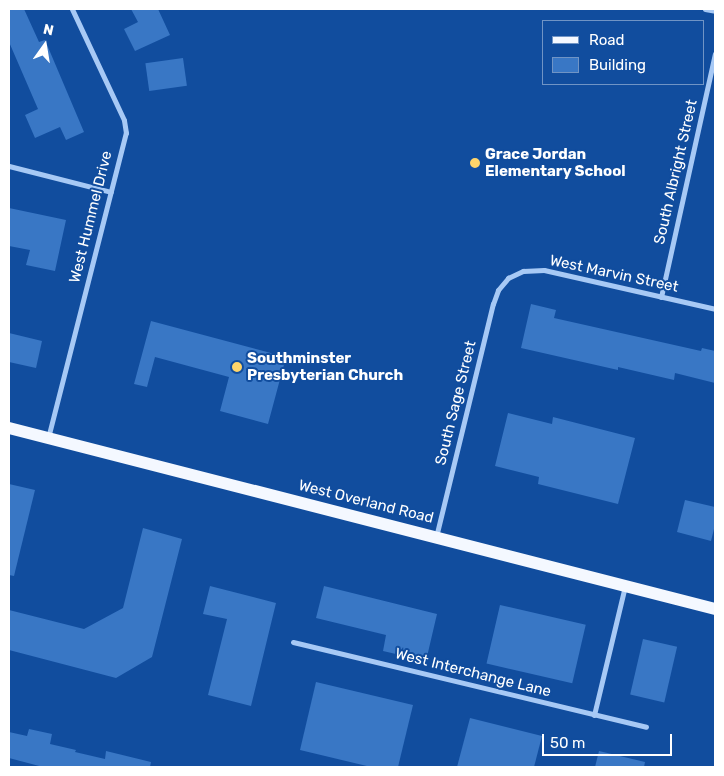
<!DOCTYPE html>
<html>
<head>
<meta charset="utf-8">
<style>
	body { margin:0 }
	#map { position:relative; width:724px; height:776px; overflow:hidden; background:#114d9e; font-family:Rubik,sans-serif }
	div>[style] { position:absolute }
	.building>* { inset:0; background:#3977c5; transform-origin:0 0 }
	.minor>* { height:5px; margin:-2.5px; padding:0 2.5px; transform-origin:2.5px; border-radius:2.5px; background:#a7c9f5 }
	.primary>* { height:12px; margin:-6px; padding:0 6px; transform-origin:6px; border-radius:6px; background:#f4f8ff }
	.dots>* { width:14px; height:14px; translate:-50% -50%; box-sizing:border-box; border:2px solid #114d9e; border-radius:50% }
	span { translate:-50% -50%; white-space:nowrap; text-align:center; line-height:1.15; -webkit-text-stroke:4px #114d9e; paint-order:stroke }
	.poi-label { font-size:15px; color:#fff; font-weight:700 }
	.left { translate:0 -50%; text-align:left }
	.street-label { font-size:15px; color:#fff }
	.frame { position:absolute; inset:0; border:10px solid #fff; pointer-events:none }
	.legend { position:absolute; left:542px; top:20px; width:162px; height:65px; box-sizing:border-box; background:#114d9e; border:1px solid #7094c5; margin:0; padding:6px 9px; list-style:none; font-size:15px; color:#fff }
	.legend li { display:flex; align-items:center; gap:10px; height:25px }
	.legend b { width:25px; border:1px solid #7094c5 }
	.north { position:absolute; left:20px; top:20px; width:50px; height:50px; -webkit-text-stroke:4px #114d9e; paint-order:stroke; rotate:13deg; font-size:14px; font-weight:700; line-height:20px; text-align:center; color:#fff }
	.north::after { content:''; display:block; margin:auto; width:18px; height:22px; background:#fff; clip-path:polygon(50% 0,100% 100%,50% 72%,0 100%) }
	.scale { position:absolute; left:542px; top:734px; width:130px; height:22px; box-sizing:border-box; border:2px solid #fff; border-top:0; padding-left:6px; font-size:15px; line-height:18px; white-space:nowrap; color:#fff; -webkit-text-stroke:4px #114d9e; paint-order:stroke }
</style>
</head>
<body>
<div id="map">
	<div class="building">
		<i style="clip-path:polygon(9px 9px,24px 9px,39px 42px,45px 40px,84px 132px,66px 140px,60px 127px,35px 138px,25px 115px,38px 109px,9px 42px)"></i>
		<i style="clip-path:polygon(131px 9px,158px 9px,170px 35px,135px 51px,124px 29px,138px 22px)"></i>
		<i style="left:183px;top:58px;width:28px;height:38px;rotate:82deg"></i>
		<i style="clip-path:polygon(9px 208px,66px 220px,55px 271px,26px 265px,30px 250px,9px 246px)"></i>
		<i style="clip-path:polygon(531px 304px,556px 310px,554px 318px,701px 351px,702px 348px,715px 351px,715px 383px,675px 373px,674px 380px,618px 367px,618px 370px,521px 348px)"></i>
		<i style="clip-path:polygon(151px 321px,286px 357px,268px 424px,220px 411px,229px 377px,155px 357px,147px 387px,134px 384px)"></i>
		<i style="clip-path:polygon(9px 333px,42px 341px,36px 368px,9px 362px)"></i>
		<i style="clip-path:polygon(508px 413px,552px 424px,553px 417px,635px 438px,618px 504px,538px 484px,539px 477px,495px 466px)"></i>
		<i style="clip-path:polygon(9px 484px,35px 490px,14px 576px,9px 575px)"></i>
		<i style="clip-path:polygon(685px 500px,715px 507px,715px 525px,711px 541px,677px 532px)"></i>
		<i style="clip-path:polygon(143px 528px,182px 539px,152px 657px,116px 678px,9px 650px,9px 610px,84px 629px,123px 608px)"></i>
		<i style="clip-path:polygon(210px 586px,276px 603px,251px 706px,208px 695px,227px 619px,203px 614px)"></i>
		<i style="clip-path:polygon(324px 586px,437px 614px,426px 661px,383px 651px,386px 635px,316px 618px)"></i>
		<i style="left:500px;top:605px;width:88px;height:60px;rotate:13deg"></i>
		<i style="left:643px;top:639px;width:35px;height:57px;rotate:13deg"></i>
		<i style="clip-path:polygon(316px 682px,413px 705px,398px 767px,371px 767px,300px 750px)"></i>
		<i style="clip-path:polygon(470px 718px,542px 736px,534px 767px,457px 767px)"></i>
		<i style="clip-path:polygon(29px 729px,52px 734px,50px 744px,76px 750px,75px 752px,105px 759px,106px 751px,151px 762px,150px 767px,43px 767px,9px 758px,9px 732px,27px 736px)"></i>
		<i style="clip-path:polygon(599px 751px,645px 762px,644px 767px,595px 767px)"></i>
	</div>
	<div class="minor">
		<i style="left:705px;top:9px;width:10px;rotate:11deg"></i>
		<i style="left:9px;top:166px;width:105px;rotate:14.3deg"></i>
		<i style="left:661px;top:297px;width:249px;rotate:-77.5deg"></i>
		<i style="left:48px;top:438px;width:315px;rotate:-75.7deg"></i>
		<i style="left:126px;top:133px;width:13px;rotate:-99deg"></i>
		<i style="left:124px;top:120px;width:123px;rotate:-115.1deg"></i>
		<i style="left:436px;top:537px;width:240px;rotate:-76.3deg"></i>
		<i style="left:493px;top:304px;width:15px;rotate:-70deg"></i>
		<i style="left:498px;top:290px;width:16px;rotate:-50deg"></i>
		<i style="left:508px;top:278px;width:17px;rotate:-25deg"></i>
		<i style="left:523px;top:271px;width:21px;rotate:-3deg"></i>
		<i style="left:544px;top:270px;width:175px;rotate:12.8deg"></i>
		<i style="left:293px;top:642px;width:363px;rotate:13.5deg"></i>
		<i style="left:594px;top:715px;width:133px;rotate:-76.5deg"></i>
	</div>
	<div class="primary">
		<i style="left:9px;top:428px;width:729px;rotate:14.38deg"></i>
	</div>
	<div class="dots">
		<i style="left:475px;top:163px;background:#ffd56a"></i>
		<i style="left:237px;top:367px;background:#ffd56a"></i>
	</div>
	<div class="poi-label">
		<span class="left" style="left:485px;top:163px">Grace Jordan<br>Elementary School</span>
		<span class="left" style="left:247px;top:367px">Southminster<br>Presbyterian Church</span>
	</div>
	<div class="street-label">
		<span style="left:676px;top:172px;rotate:-77deg">South Albright Street</span>
		<span style="left:91px;top:217px;rotate:-76deg">West Hummel Drive</span>
		<span style="left:614px;top:274px;rotate:12deg">West Marvin Street</span>
		<span style="left:456px;top:403px;rotate:-76deg">South Sage Street</span>
		<span style="left:366px;top:502px;rotate:14deg">West Overland Road</span>
		<span style="left:473px;top:673px;rotate:14deg">West Interchange Lane</span>
	</div>
	<div class="frame"></div>
	<ul class="legend">
	<li><b style="height:6px;background:#f4f8ff"></b>Road</li>
	<li><b style="height:14px;background:#3977c5"></b>Building</li>
	</ul>
	<div class="north">N</div>
	<div class="scale">50 m</div>
</div>
</body>
</html>
